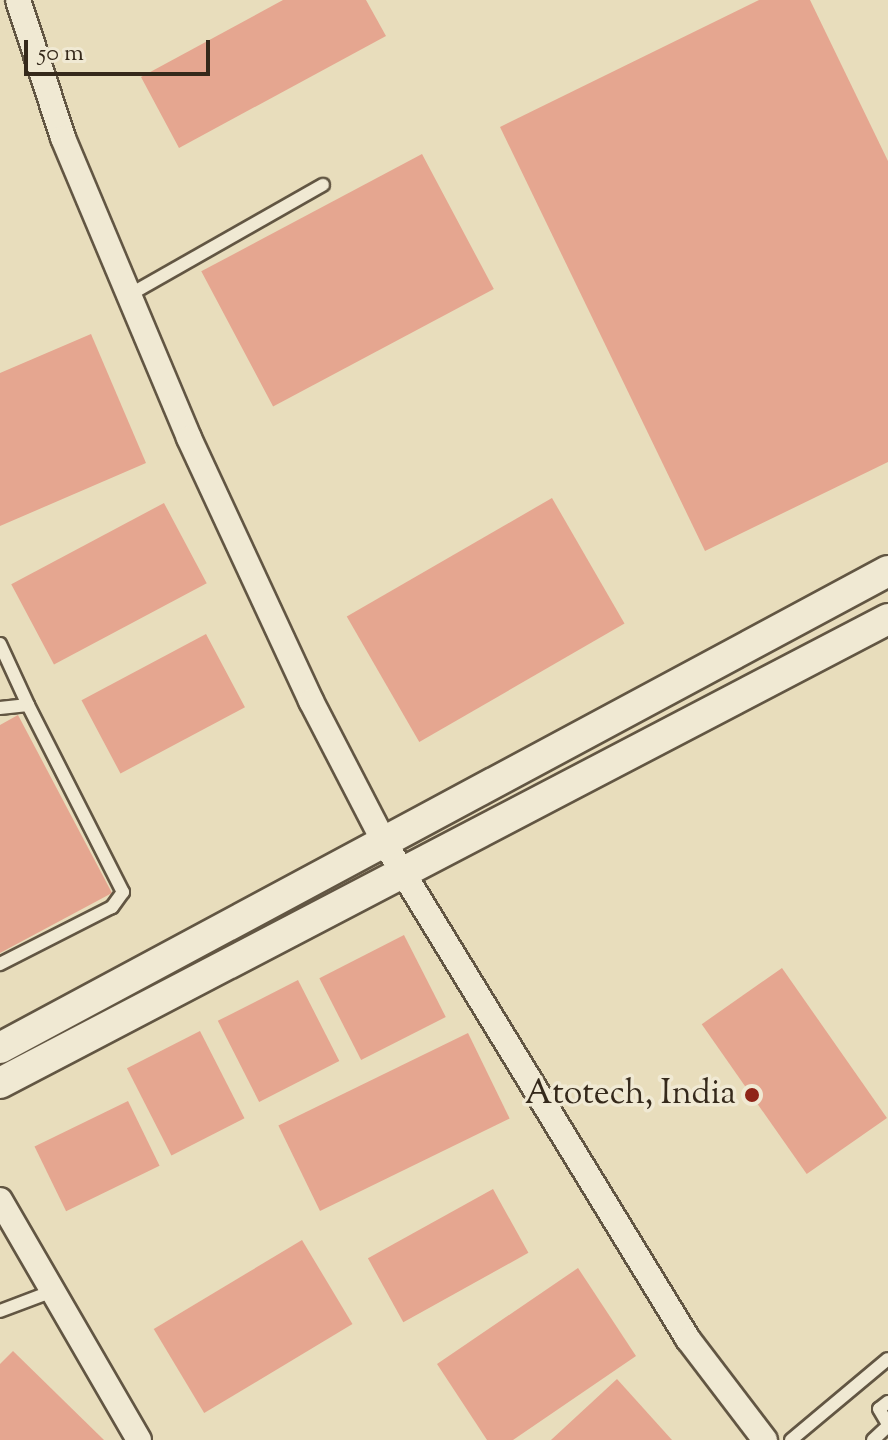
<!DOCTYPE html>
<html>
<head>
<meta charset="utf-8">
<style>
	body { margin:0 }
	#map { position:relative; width:888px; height:1440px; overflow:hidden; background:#e8ddbc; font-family:"Sorts Mill Goudy",serif }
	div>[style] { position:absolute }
	.building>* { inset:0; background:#e5a690; transform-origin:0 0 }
	.roads { filter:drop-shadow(2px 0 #625643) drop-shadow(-2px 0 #625643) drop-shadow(0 2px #625643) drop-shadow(0 -2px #625643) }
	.service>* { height:12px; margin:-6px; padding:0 6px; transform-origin:6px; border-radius:6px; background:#f0e9d3 }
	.minor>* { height:24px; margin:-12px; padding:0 12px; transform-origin:12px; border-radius:12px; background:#f0e9d3 }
	.tertiary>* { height:30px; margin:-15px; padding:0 15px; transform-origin:15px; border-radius:15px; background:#f0e9d3 }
	.dots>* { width:22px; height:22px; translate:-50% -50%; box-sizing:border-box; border:4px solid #f0e9d3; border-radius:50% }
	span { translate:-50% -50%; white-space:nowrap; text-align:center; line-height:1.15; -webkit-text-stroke:7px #f0e9d3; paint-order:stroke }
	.poi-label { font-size:34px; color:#35291b }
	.right { translate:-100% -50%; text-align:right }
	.scale { position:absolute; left:24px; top:40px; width:186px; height:36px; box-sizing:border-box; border:4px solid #35291b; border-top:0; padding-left:10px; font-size:24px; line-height:28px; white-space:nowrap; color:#35291b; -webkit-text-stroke:6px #f0e9d3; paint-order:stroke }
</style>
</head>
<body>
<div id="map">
	<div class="building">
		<i style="clip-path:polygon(283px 0,366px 0,386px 36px,179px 148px,141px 77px)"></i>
		<i style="clip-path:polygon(759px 0,810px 0,888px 161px,888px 462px,705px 551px,500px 127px)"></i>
		<i style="left:422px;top:154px;width:153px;height:250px;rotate:62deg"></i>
		<i style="clip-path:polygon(91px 334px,146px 463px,0 526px,0 373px)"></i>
		<i style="left:552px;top:498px;width:145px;height:237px;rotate:60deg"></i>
		<i style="left:164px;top:503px;width:91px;height:173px;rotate:62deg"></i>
		<i style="left:206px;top:634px;width:83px;height:141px;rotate:62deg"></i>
		<i style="clip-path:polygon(18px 715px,112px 893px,0 953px,0 725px)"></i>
		<i style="left:404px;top:935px;width:92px;height:95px;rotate:63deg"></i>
		<i style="left:782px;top:968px;width:183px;height:98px;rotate:55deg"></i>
		<i style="left:298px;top:980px;width:91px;height:90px;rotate:63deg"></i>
		<i style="left:200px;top:1031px;width:98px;height:82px;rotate:63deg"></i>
		<i style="left:468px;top:1033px;width:95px;height:211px;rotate:64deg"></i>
		<i style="left:128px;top:1101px;width:72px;height:104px;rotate:64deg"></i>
		<i style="left:493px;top:1189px;width:73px;height:143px;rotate:61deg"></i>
		<i style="left:302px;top:1240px;width:98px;height:173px;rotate:59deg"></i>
		<i style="clip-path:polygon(578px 1268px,636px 1356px,513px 1440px,487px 1440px,437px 1364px)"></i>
		<i style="clip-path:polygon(13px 1351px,104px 1440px,0 1440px,0 1364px)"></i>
		<i style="clip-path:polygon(617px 1379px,672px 1440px,551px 1440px)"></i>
	</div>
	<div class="roads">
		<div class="service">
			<i style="left:129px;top:295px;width:223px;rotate:-29.6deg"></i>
			<i style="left:0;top:644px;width:67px;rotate:65.3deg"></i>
			<i style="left:0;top:708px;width:28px;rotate:-6deg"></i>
			<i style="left:28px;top:705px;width:210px;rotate:63.1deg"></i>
			<i style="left:123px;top:892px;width:19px;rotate:126deg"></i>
			<i style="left:112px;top:907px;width:126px;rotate:153deg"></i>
			<i style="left:0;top:1311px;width:57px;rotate:-20.7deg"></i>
			<i style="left:888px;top:1402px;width:11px;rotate:142deg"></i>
			<i style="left:879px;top:1409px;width:17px;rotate:59deg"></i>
			<i style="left:791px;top:1440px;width:126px;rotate:-39.9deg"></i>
			<i style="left:873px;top:1440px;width:21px;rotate:-43deg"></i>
		</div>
		<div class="minor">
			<i style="left:18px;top:0;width:145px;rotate:71.9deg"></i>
			<i style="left:63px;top:138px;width:325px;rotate:67.2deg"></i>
			<i style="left:189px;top:438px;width:290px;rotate:65.1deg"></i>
			<i style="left:311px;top:701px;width:157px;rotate:62.6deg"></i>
			<i style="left:383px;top:840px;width:585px;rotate:58.57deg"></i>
			<i style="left:688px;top:1339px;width:127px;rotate:52.7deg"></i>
			<i style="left:0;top:1200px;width:277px;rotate:59.9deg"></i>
		</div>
		<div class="tertiary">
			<i style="left:0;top:1048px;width:1008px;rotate:-28.24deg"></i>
			<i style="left:0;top:1083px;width:1002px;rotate:-27.59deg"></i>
		</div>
	</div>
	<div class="dots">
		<i style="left:752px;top:1095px;background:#8f2418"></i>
	</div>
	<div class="poi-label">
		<span class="right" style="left:736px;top:1095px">Atotech, India</span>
	</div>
	<div class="scale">50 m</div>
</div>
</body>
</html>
